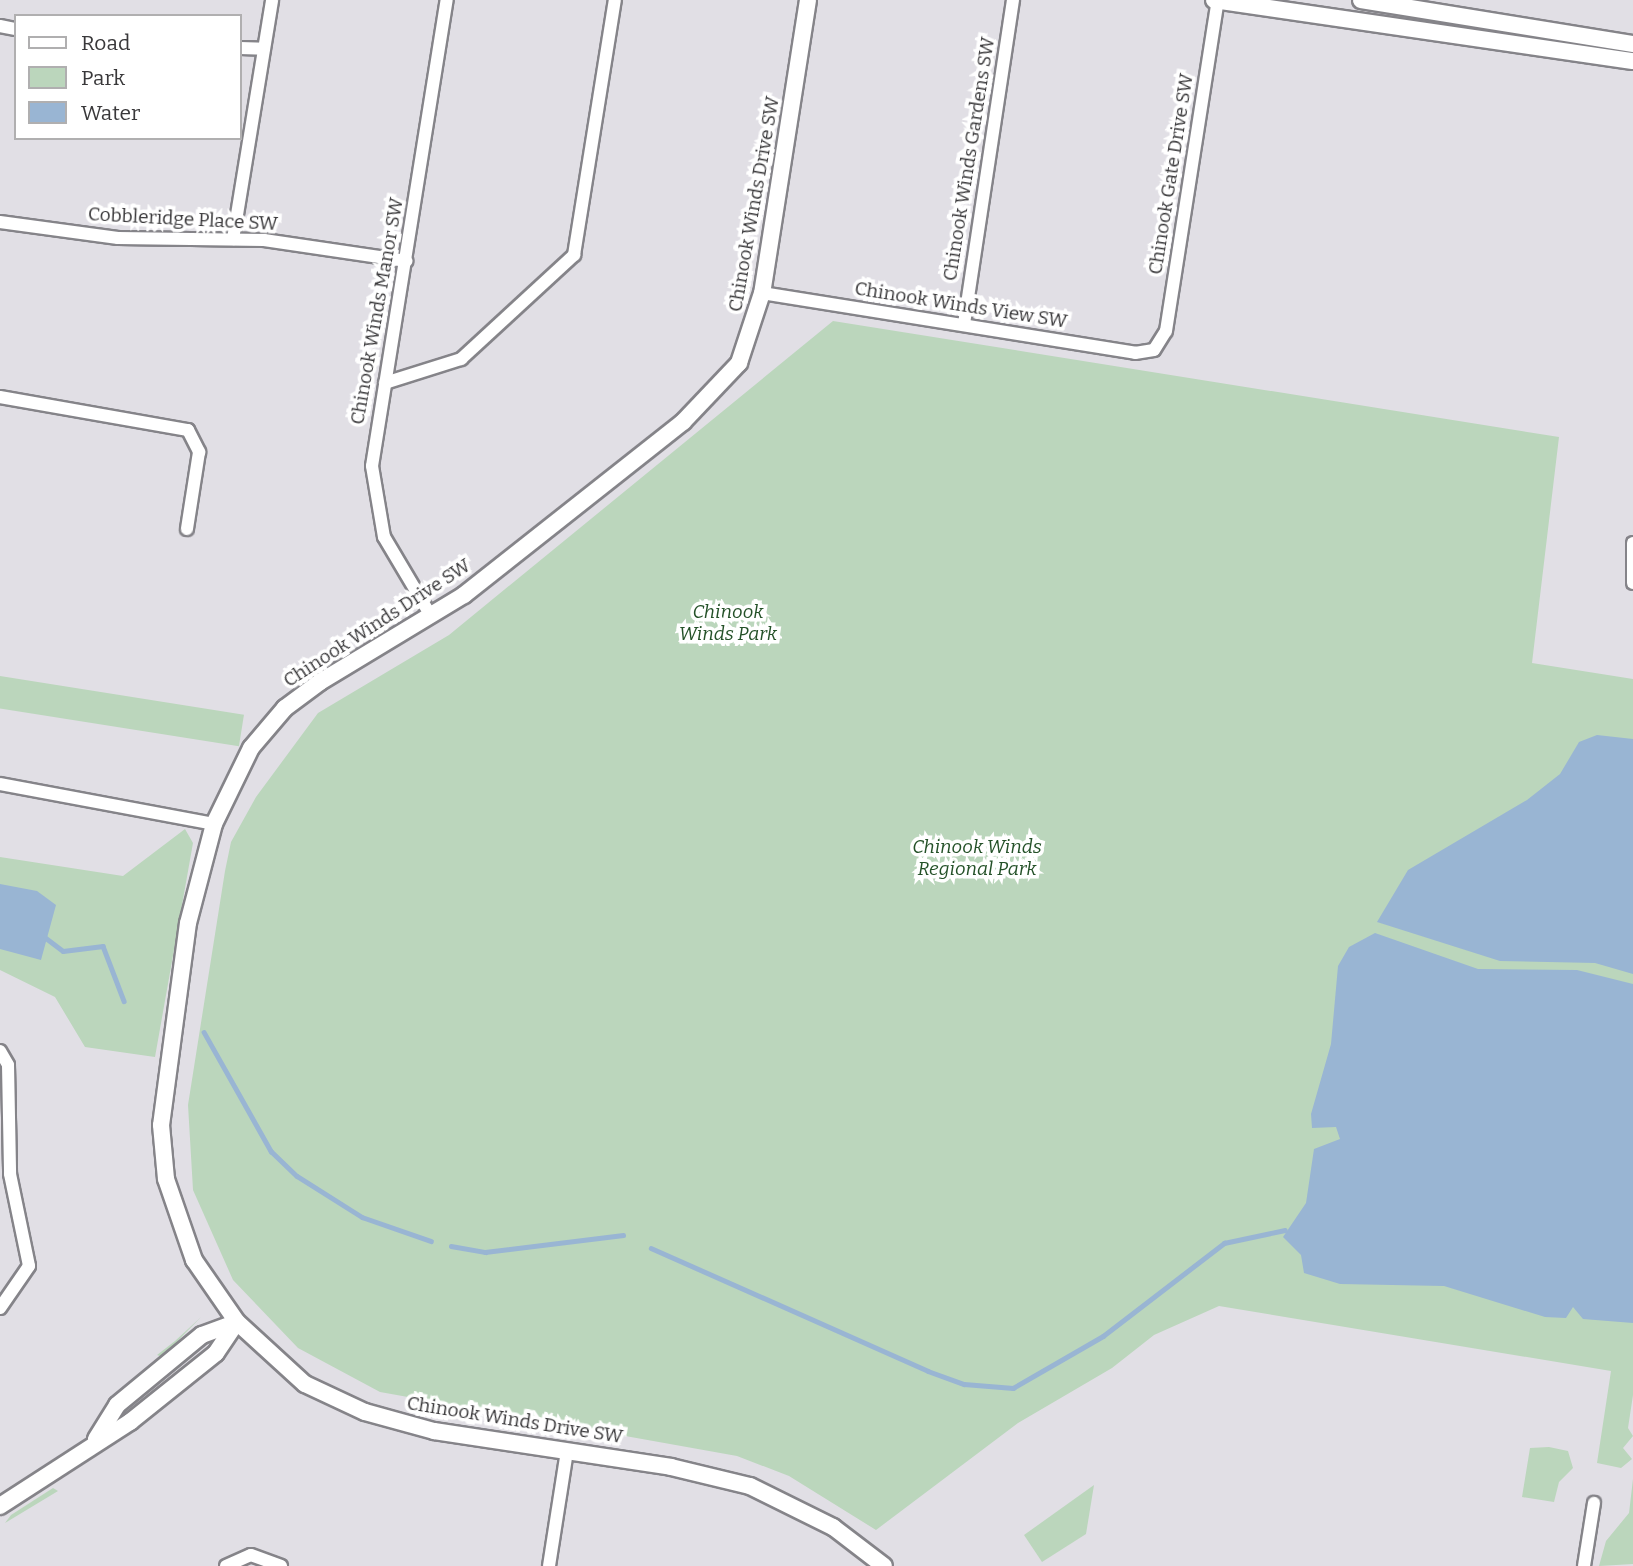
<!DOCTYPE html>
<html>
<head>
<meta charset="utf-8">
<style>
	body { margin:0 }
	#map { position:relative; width:1633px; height:1566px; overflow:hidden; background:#e1dfe5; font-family:Bitter,serif }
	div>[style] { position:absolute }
	.green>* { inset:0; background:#bbd6bc; transform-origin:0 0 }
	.water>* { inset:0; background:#99b5d3 }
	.stream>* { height:4.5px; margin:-2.25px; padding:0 2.25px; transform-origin:2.25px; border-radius:2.25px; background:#99b5d3 }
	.roads { filter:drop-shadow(2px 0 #858489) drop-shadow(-2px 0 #858489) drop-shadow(0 2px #858489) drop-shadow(0 -2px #858489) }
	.minor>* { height:12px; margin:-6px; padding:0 6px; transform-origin:6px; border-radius:6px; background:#fff }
	.tertiary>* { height:16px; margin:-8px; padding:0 8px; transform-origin:8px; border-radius:8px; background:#fff }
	span { translate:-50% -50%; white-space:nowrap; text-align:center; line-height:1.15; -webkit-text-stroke:7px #fff; paint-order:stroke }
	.street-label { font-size:19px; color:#39383a }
	.park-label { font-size:19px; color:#245128; font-style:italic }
	.legend { position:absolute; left:14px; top:14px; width:228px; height:126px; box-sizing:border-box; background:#fff; border:2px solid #b0afb0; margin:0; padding:9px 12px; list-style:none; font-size:21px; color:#39383a }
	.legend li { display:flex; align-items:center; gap:14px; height:35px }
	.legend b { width:35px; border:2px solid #b0afb0 }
</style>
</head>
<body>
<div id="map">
	<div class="green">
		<i style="clip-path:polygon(833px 321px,1559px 437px,1532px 663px,1633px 679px,1633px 1395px,1628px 1428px,1633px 1436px,1623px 1448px,1632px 1459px,1621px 1468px,1597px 1463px,1611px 1371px,1219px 1306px,1154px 1335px,1112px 1368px,1018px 1423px,876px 1530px,789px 1476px,737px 1456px,380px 1392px,298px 1348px,233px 1280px,193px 1190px,188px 1105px,225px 871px,231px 842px,256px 797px,318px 713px,449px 635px)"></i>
		<i style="left:0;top:676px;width:247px;height:32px;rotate:9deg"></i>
		<i style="clip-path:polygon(185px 829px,193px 843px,155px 1057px,85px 1047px,55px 997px,0 970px,0 857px,123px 876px)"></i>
		<i style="clip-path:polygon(201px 1317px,162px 1357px,157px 1355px,175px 1341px)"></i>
		<i style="clip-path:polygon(1549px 1447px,1568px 1451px,1573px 1468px,1559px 1482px,1554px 1502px,1522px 1497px,1530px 1448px)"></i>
		<i style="clip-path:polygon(1633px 1479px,1633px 1564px,1599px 1566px,1606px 1541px,1629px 1513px)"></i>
		<i style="clip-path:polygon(1094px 1485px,1086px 1534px,1042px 1562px,1024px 1535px)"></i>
		<i style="clip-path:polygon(53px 1488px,58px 1491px,5px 1523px,11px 1515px)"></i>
	</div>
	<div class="water">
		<i style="clip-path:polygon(1597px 735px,1633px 739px,1633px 974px,1595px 963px,1500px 961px,1377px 922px,1408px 870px,1527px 800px,1560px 774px,1579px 742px)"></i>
		<i style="clip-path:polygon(0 884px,37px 891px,56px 905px,41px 960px,0 949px)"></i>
		<i style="clip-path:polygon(1375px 933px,1478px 969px,1577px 970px,1633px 984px,1633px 1323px,1583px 1319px,1573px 1307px,1566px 1318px,1545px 1317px,1444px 1286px,1340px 1284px,1304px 1273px,1301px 1255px,1283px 1237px,1306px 1203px,1314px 1149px,1340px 1139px,1336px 1127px,1312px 1128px,1311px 1114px,1331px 1044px,1338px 966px,1349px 947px)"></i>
	</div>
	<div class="stream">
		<i style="left:46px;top:938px;width:21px;rotate:37deg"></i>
		<i style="left:63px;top:951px;width:40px;rotate:-7.1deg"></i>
		<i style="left:103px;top:946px;width:59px;rotate:69.1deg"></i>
		<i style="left:204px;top:1032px;width:137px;rotate:60.6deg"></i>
		<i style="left:271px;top:1151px;width:36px;rotate:44deg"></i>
		<i style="left:297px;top:1176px;width:77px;rotate:32.2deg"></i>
		<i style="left:362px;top:1217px;width:73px;rotate:19.2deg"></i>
		<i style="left:451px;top:1246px;width:35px;rotate:10deg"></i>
		<i style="left:485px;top:1252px;width:139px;rotate:-7deg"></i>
		<i style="left:651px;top:1248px;width:303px;rotate:23.9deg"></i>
		<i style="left:928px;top:1371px;width:38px;rotate:20deg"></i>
		<i style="left:964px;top:1384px;width:49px;rotate:4.7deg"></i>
		<i style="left:1013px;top:1388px;width:104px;rotate:-30deg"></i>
		<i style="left:1103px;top:1336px;width:153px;rotate:-37.5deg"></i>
		<i style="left:1224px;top:1243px;width:62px;rotate:-12deg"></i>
	</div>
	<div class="roads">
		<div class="minor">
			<i style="left:0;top:26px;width:16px;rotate:11deg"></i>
			<i style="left:240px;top:48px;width:24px;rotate:2deg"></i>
			<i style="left:0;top:222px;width:119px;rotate:7.7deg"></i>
			<i style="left:118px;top:238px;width:146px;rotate:0.8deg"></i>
			<i style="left:264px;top:240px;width:144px;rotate:8.4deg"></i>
			<i style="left:233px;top:239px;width:242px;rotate:-80.7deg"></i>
			<i style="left:762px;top:293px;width:378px;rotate:9.1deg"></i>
			<i style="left:1135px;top:353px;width:19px;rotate:-9deg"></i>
			<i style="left:1154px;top:350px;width:22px;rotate:-58deg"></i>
			<i style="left:1166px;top:331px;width:335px;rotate:-81.1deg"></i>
			<i style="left:964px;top:324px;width:328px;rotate:-81.4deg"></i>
			<i style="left:385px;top:383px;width:80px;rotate:-17.5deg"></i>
			<i style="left:461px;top:359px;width:154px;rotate:-42.6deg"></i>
			<i style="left:574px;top:255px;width:258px;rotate:-80.9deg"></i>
			<i style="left:0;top:397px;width:191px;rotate:10deg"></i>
			<i style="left:188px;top:430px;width:25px;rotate:63deg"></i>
			<i style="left:199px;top:452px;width:78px;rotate:98.9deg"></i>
			<i style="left:1633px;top:543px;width:40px;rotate:90deg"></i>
			<i style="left:431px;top:616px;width:92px;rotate:-120.7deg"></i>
			<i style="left:384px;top:537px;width:72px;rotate:-99.6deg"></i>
			<i style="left:372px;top:466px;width:472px;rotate:-80.9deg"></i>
			<i style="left:0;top:784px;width:218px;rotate:10.6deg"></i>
			<i style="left:0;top:1051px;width:16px;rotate:60deg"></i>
			<i style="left:8px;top:1065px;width:109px;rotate:88.9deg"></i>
			<i style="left:10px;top:1174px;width:94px;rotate:78.3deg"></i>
			<i style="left:29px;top:1266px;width:51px;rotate:124.6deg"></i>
			<i style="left:226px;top:1566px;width:27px;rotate:-24deg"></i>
			<i style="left:251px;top:1555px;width:32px;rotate:20deg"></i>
			<i style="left:549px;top:1566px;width:116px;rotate:-81.1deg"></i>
			<i style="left:1584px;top:1566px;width:64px;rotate:-81deg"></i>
		</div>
		<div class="tertiary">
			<i style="left:808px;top:0;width:297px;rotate:98.9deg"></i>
			<i style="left:762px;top:293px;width:74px;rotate:108.2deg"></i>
			<i style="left:739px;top:363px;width:81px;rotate:133.5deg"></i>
			<i style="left:683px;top:422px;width:279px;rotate:141.7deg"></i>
			<i style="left:464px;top:595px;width:168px;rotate:148.9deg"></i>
			<i style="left:320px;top:682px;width:44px;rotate:143.4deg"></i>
			<i style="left:285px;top:708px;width:52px;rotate:130.4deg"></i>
			<i style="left:251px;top:748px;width:85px;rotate:116deg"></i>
			<i style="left:214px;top:824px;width:102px;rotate:104.7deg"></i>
			<i style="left:188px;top:923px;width:204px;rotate:97.6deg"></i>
			<i style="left:161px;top:1125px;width:54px;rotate:84.7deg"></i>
			<i style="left:166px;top:1179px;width:86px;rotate:70.9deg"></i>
			<i style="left:194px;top:1260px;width:75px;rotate:55.3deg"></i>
			<i style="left:237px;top:1322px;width:92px;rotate:42.4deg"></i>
			<i style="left:305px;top:1384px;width:66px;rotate:25deg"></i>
			<i style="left:365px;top:1412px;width:72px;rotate:15.4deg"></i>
			<i style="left:434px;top:1431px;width:240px;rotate:8.6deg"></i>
			<i style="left:671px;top:1467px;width:81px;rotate:13.5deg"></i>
			<i style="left:750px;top:1486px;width:93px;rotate:26.3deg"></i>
			<i style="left:833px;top:1527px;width:64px;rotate:37.4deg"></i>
			<i style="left:1214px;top:0;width:423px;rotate:8.3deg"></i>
			<i style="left:1361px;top:0;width:276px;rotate:9.2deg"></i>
			<i style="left:96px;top:1439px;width:40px;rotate:-58deg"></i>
			<i style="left:117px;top:1405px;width:110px;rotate:-39.5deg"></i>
			<i style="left:202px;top:1335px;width:37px;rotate:-20deg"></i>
			<i style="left:0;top:1506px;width:155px;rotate:-32.9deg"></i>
			<i style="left:130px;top:1422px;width:110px;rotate:-38.7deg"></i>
			<i style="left:216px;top:1353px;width:37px;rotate:-56deg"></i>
		</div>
	</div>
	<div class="street-label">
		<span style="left:969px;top:159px;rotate:-81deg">Chinook Winds Gardens SW</span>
		<span style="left:1171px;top:174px;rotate:-81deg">Chinook Gate Drive SW</span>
		<span style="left:754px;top:204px;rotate:-80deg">Chinook Winds Drive SW</span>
		<span style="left:183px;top:219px;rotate:3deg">Cobbleridge Place SW</span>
		<span style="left:961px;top:305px;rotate:9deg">Chinook Winds View SW</span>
		<span style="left:377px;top:311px;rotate:-80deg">Chinook Winds Manor SW</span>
		<span style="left:377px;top:623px;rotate:-33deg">Chinook Winds Drive SW</span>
		<span style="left:515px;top:1420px;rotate:9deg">Chinook Winds Drive SW</span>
	</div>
	<div class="park-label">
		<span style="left:728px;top:623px">Chinook<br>Winds Park</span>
		<span style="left:977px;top:858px">Chinook Winds<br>Regional Park</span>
	</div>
	<ul class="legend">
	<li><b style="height:9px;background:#fff"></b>Road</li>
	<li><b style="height:19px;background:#bbd6bc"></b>Park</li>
	<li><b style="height:19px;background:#99b5d3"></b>Water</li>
	</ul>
</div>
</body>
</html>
